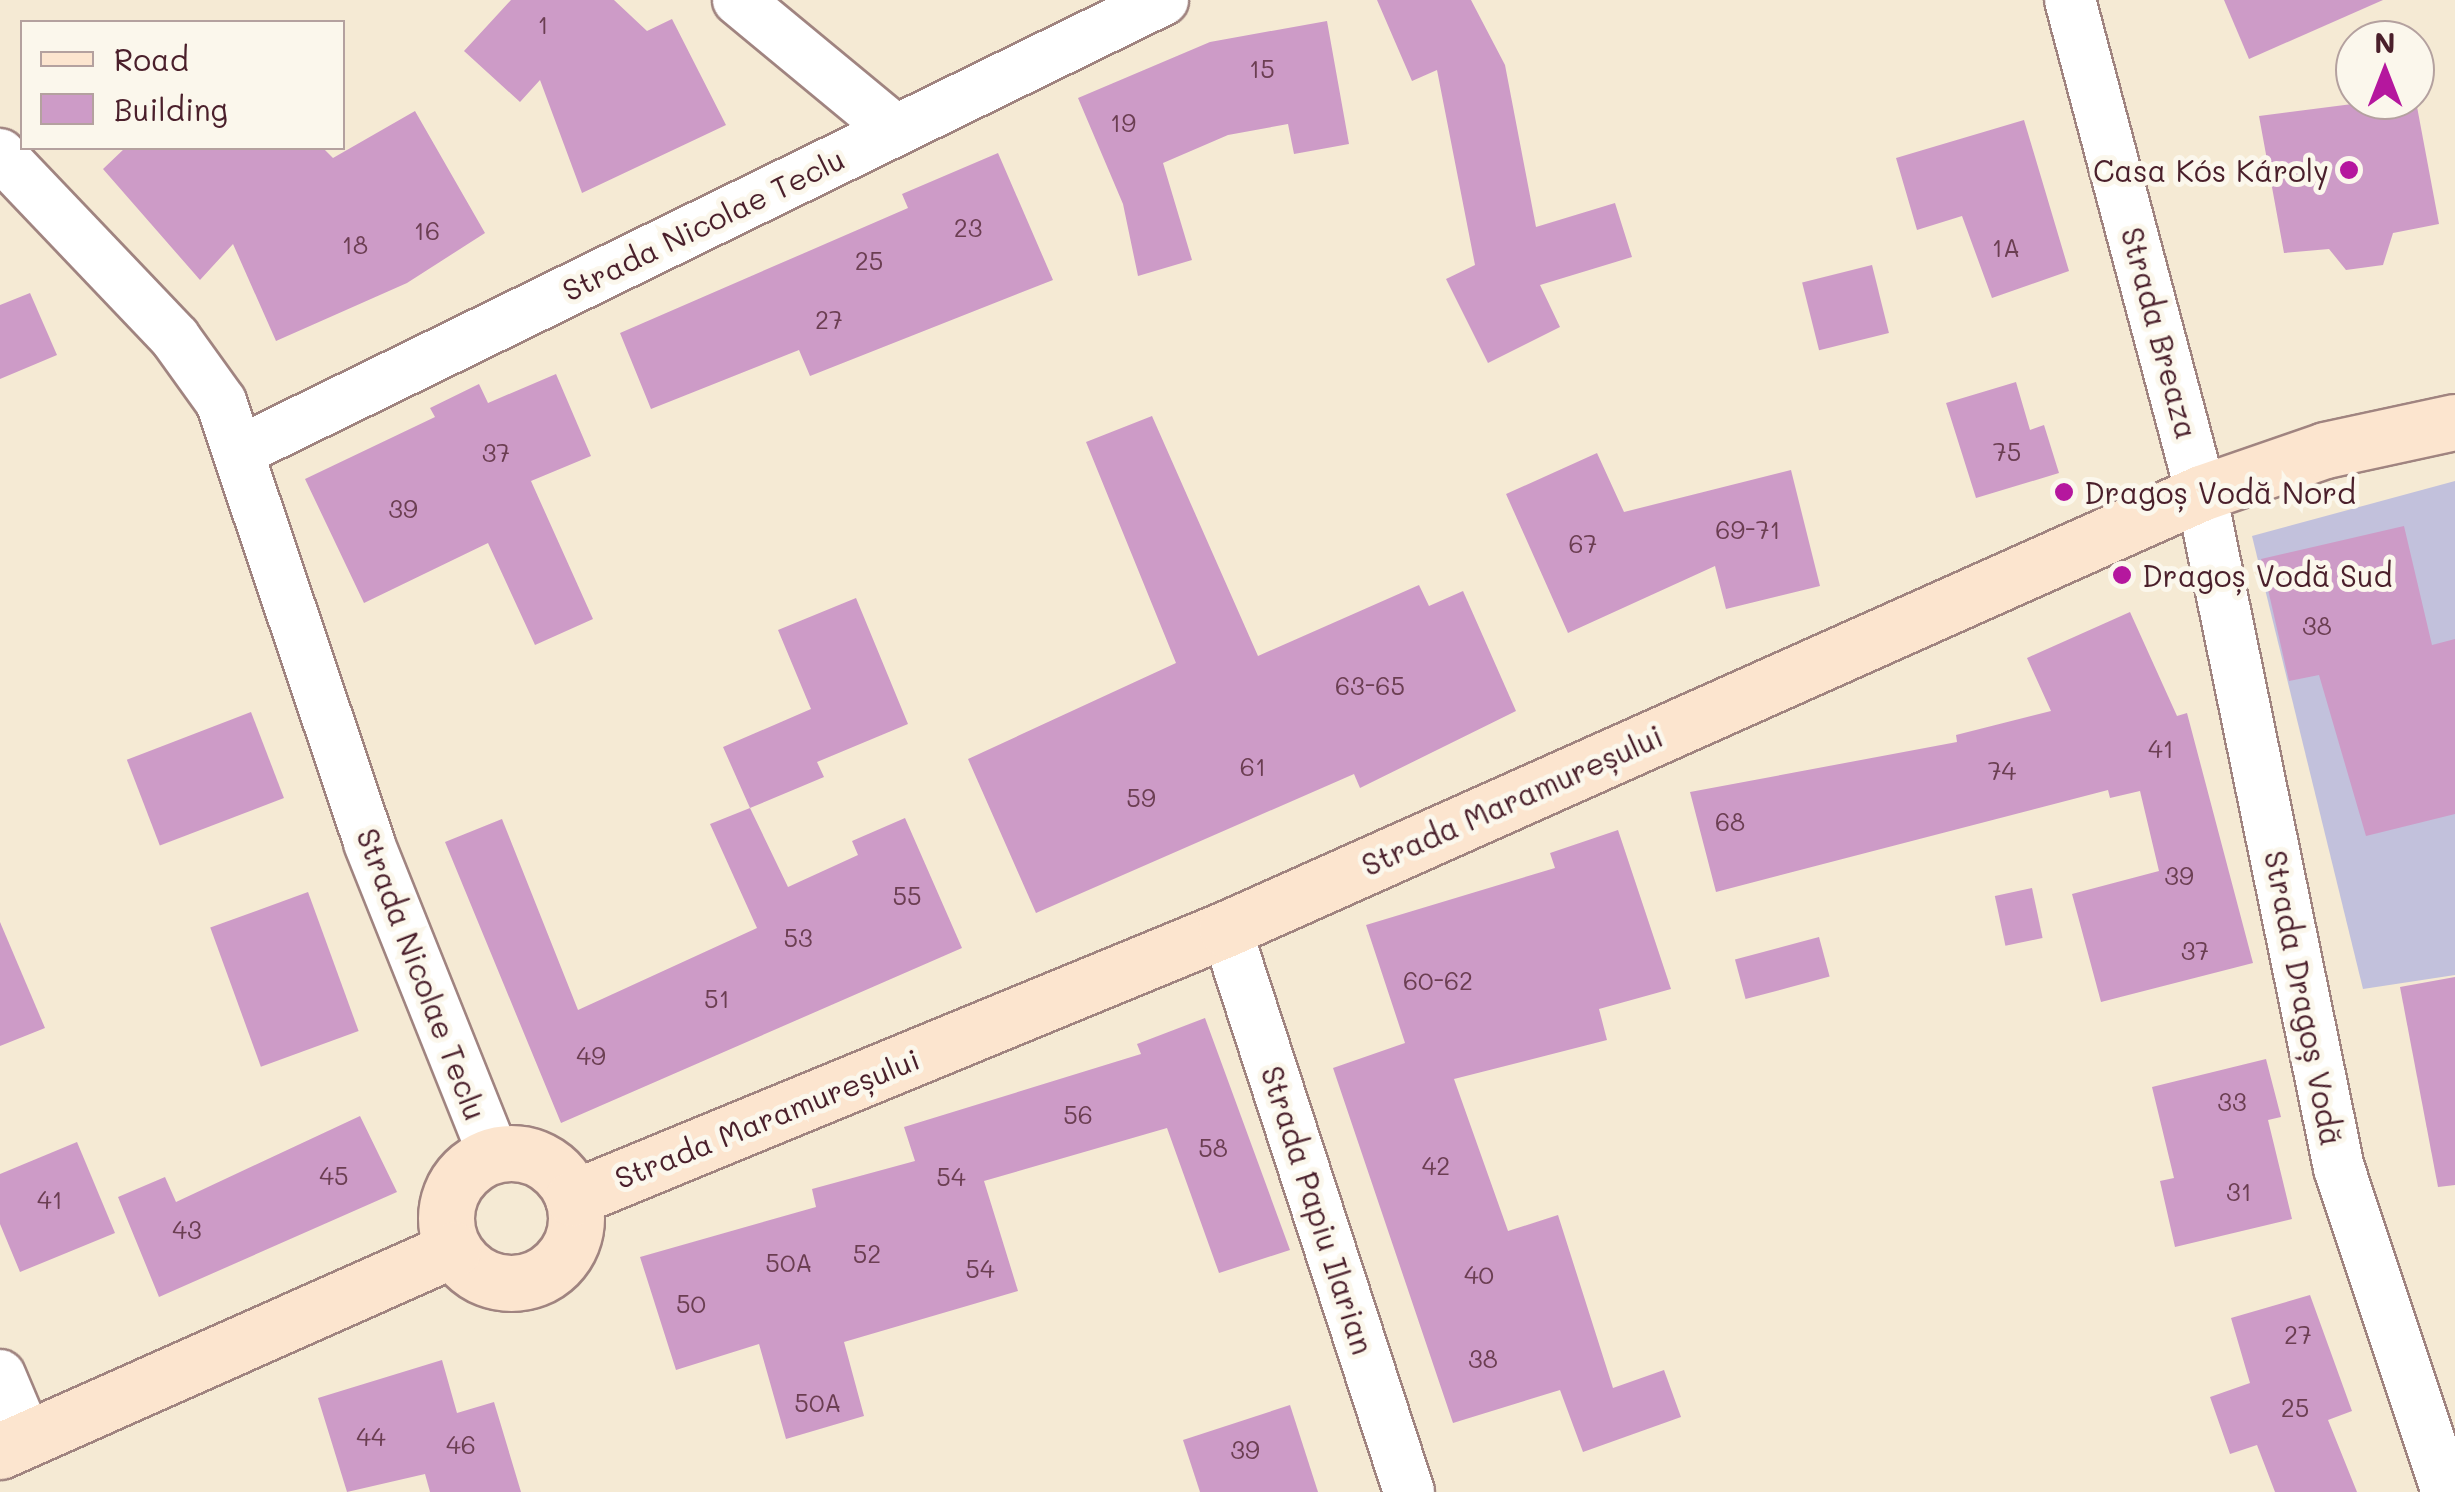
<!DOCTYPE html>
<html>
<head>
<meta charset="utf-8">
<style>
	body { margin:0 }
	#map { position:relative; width:2455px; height:1492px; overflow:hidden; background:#f5ead4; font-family:Mali,sans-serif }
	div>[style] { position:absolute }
	.industrial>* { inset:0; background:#c2c1dc }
	.building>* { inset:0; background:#cd9bc7; transform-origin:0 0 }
	.roads { filter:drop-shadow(2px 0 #a08480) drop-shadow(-2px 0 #a08480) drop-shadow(0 2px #a08480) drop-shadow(0 -2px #a08480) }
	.street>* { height:50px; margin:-25px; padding:0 25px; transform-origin:25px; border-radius:25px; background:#fff }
	.secondary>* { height:55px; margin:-27.5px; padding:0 27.5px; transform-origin:27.5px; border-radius:27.5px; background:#fce5cf }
	.secondary>.ring { margin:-27.5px; padding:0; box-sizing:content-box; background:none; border:55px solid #fce5cf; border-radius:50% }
	.dots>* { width:28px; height:28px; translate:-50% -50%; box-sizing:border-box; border:5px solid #fbf7ec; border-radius:50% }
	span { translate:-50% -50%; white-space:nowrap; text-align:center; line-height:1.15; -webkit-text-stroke:10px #fbf7ec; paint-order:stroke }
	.number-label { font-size:25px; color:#6b3e52 }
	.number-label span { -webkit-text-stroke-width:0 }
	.poi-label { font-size:30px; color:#4a1f2b }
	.right { translate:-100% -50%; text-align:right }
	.left { translate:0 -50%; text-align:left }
	.street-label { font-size:30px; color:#4a1f2b }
	.legend { position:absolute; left:20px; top:20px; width:325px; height:130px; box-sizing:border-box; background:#fbf7ec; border:2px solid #b4a19f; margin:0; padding:12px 18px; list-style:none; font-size:30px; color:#4a1f2b }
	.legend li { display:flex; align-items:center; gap:20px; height:50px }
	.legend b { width:50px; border:2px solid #b4a19f }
	.north { position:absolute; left:2335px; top:20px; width:100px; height:100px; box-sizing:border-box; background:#fbf7ec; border:2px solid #b4a19f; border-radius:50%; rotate:0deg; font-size:28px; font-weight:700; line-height:40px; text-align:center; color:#4a1f2b }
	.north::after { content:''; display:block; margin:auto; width:35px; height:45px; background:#b5179e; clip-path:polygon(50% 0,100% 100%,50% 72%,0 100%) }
</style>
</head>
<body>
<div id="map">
	<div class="industrial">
		<i style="clip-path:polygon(2455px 481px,2455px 975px,2363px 989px,2252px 536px)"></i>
	</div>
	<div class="building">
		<i style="clip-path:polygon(511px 0,614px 0,647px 31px,672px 19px,726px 125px,582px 193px,540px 80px,520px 102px,464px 51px)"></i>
		<i style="clip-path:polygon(1377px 0,1471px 0,1505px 65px,1536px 227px,1615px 203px,1632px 257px,1540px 285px,1560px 327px,1488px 363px,1446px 279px,1475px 265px,1437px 70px,1412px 81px)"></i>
		<i style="clip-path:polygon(2224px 0,2383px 0,2249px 59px)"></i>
		<i style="clip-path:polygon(1327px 21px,1349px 144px,1294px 154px,1288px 124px,1228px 135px,1163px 163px,1192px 260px,1138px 276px,1123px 204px,1078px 98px,1210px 42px)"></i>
		<i style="clip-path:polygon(2415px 96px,2439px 224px,2393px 233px,2383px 265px,2346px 270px,2329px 249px,2284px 253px,2259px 116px)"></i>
		<i style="clip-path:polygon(415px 111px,485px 233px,407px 283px,276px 341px,233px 244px,200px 280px,103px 169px,125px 148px,323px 148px,333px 158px)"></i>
		<i style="clip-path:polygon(2024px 120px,2069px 271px,1992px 298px,1962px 216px,1917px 230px,1896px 158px)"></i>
		<i style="clip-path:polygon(998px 153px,1053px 280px,810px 376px,799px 350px,651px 409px,620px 333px,908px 208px,902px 194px)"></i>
		<i style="left:1872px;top:265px;width:70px;height:72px;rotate:76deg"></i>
		<i style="clip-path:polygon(30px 293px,57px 355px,0 379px,0 305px)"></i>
		<i style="clip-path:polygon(556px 374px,591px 456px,531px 481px,593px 619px,535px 645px,488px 543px,364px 603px,305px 479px,435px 417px,430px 408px,479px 384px,488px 403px)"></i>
		<i style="clip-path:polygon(2016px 382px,2030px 430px,2044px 425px,2059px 473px,1976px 498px,1946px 403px)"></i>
		<i style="clip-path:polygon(1152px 416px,1258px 656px,1419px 585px,1429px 606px,1463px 591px,1516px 711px,1360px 788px,1354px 774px,1036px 913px,968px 759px,1176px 663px,1086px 442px)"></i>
		<i style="clip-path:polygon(1597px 453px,1624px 512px,1791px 470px,1820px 586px,1726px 609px,1715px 566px,1568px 633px,1506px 494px)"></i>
		<i style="clip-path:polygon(2404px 526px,2432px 645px,2455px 639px,2455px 814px,2366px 836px,2319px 675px,2289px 681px,2261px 559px)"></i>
		<i style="clip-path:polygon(856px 598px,908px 724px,817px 762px,824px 777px,750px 808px,723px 747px,811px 709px,778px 630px)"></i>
		<i style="clip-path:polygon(2130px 612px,2177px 716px,2187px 713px,2253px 963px,2101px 1002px,2072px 894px,2159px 871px,2140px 791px,2110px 798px,2108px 790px,1716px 892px,1690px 792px,1957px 742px,1956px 735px,2051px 711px,2027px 658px)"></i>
		<i style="left:251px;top:712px;width:92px;height:133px;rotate:69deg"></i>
		<i style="clip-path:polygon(750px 808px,788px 887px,858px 855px,852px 841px,905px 818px,962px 948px,561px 1123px,445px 842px,502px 819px,578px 1010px,757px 928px,710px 824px)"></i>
		<i style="clip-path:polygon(1618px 830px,1671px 989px,1599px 1009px,1607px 1040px,1454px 1079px,1508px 1231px,1558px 1215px,1613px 1388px,1664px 1370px,1681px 1417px,1583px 1452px,1560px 1390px,1453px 1423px,1333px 1068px,1405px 1043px,1366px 925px,1555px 868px,1550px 853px)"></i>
		<i style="left:2032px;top:888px;width:51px;height:38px;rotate:78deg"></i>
		<i style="left:308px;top:892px;width:148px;height:104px;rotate:70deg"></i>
		<i style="clip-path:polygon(0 922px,45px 1028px,0 1046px)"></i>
		<i style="left:1819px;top:937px;width:41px;height:87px;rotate:75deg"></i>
		<i style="clip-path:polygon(2455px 977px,2455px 1185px,2438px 1187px,2400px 987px)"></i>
		<i style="clip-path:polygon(1205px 1018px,1290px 1250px,1219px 1273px,1167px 1128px,984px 1181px,1018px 1291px,844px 1342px,864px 1416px,786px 1439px,759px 1344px,676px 1370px,640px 1257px,816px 1207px,812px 1189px,915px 1161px,904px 1127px,1141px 1054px,1137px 1044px)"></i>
		<i style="clip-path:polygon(2266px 1059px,2281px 1117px,2268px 1120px,2292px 1219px,2175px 1247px,2160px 1181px,2174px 1178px,2152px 1087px)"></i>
		<i style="clip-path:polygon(360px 1116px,397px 1192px,159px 1297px,118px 1197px,165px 1177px,176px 1202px)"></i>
		<i style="clip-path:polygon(77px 1142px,115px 1233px,20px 1272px,0 1224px,0 1174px)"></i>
		<i style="clip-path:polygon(2310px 1295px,2352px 1411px,2328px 1420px,2357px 1492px,2275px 1492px,2257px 1445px,2230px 1454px,2210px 1397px,2250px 1383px,2231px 1318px)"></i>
		<i style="clip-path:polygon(442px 1360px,457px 1413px,494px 1402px,521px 1492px,430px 1492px,425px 1474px,347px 1492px,318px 1398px)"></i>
		<i style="clip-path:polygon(1290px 1405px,1318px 1492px,1200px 1492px,1183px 1440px)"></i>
	</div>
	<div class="roads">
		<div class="street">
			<i style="left:738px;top:0;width:204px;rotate:39.6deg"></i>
			<i style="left:2070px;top:0;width:510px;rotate:75.12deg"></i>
			<i style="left:2201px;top:493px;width:689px;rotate:78.45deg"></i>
			<i style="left:2339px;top:1168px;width:342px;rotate:71.6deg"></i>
			<i style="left:0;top:154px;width:254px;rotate:46.4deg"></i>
			<i style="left:175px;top:338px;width:79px;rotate:54.3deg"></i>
			<i style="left:221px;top:402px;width:465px;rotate:71.4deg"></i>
			<i style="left:369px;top:843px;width:337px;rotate:68.2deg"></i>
			<i style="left:244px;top:449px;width:1023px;rotate:-26.04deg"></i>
			<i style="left:1226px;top:929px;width:592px;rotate:71.99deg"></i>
			<i style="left:0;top:1375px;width:69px;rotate:67.1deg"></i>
		</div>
		<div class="secondary">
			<i class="ring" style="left:446px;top:1153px;width:75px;height:75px"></i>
			<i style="left:573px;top:1198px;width:706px;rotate:-22.39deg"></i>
			<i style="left:1226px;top:929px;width:1068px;rotate:-24.09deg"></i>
			<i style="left:2201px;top:493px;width:131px;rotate:-19.1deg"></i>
			<i style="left:2325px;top:450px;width:133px;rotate:-12.2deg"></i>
			<i style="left:0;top:1451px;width:496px;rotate:-24deg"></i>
		</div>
	</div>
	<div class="dots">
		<i style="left:2349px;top:170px;background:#b5179e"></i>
		<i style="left:2064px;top:492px;background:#b5179e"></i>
		<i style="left:2122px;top:575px;background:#b5179e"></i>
	</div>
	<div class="number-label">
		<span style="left:543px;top:24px">1</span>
		<span style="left:1262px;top:68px">15</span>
		<span style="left:1123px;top:122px">19</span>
		<span style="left:968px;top:227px">23</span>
		<span style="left:427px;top:230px">16</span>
		<span style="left:355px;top:244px">18</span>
		<span style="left:2006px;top:247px">1A</span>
		<span style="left:869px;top:260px">25</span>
		<span style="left:829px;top:319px">27</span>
		<span style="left:2007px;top:451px">75</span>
		<span style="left:496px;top:452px">37</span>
		<span style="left:403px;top:508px">39</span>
		<span style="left:1748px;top:529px">69-71</span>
		<span style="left:1583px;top:543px">67</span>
		<span style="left:2317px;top:625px">38</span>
		<span style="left:1370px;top:685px">63-65</span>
		<span style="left:2161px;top:748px">41</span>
		<span style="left:1253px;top:766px">61</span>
		<span style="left:2002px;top:770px">74</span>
		<span style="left:1141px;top:797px">59</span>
		<span style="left:1730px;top:821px">68</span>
		<span style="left:2179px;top:875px">39</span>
		<span style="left:907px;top:895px">55</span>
		<span style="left:798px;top:937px">53</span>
		<span style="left:2195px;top:950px">37</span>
		<span style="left:1438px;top:980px">60-62</span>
		<span style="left:717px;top:998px">51</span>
		<span style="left:591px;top:1055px">49</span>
		<span style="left:2232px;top:1101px">33</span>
		<span style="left:1078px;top:1114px">56</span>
		<span style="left:1213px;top:1147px">58</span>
		<span style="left:1436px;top:1165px">42</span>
		<span style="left:334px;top:1175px">45</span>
		<span style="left:951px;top:1176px">54</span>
		<span style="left:2239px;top:1191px">31</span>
		<span style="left:50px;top:1199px">41</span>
		<span style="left:187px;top:1229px">43</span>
		<span style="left:867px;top:1253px">52</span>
		<span style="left:789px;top:1262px">50A</span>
		<span style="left:980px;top:1268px">54</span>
		<span style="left:1479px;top:1274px">40</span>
		<span style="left:691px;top:1303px">50</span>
		<span style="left:2298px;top:1334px">27</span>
		<span style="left:1483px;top:1358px">38</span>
		<span style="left:818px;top:1402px">50A</span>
		<span style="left:2295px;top:1407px">25</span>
		<span style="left:371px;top:1436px">44</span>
		<span style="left:461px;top:1444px">46</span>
		<span style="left:1245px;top:1449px">39</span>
	</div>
	<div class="poi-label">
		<span class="right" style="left:2329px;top:170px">Casa Kós Károly</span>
		<span class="left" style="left:2084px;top:492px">Dragoș Vodă Nord</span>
		<span class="left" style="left:2142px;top:575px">Dragoș Vodă Sud</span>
	</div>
	<div class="street-label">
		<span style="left:703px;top:224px;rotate:-26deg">Strada Nicolae Teclu</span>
		<span style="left:2160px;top:333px;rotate:75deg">Strada Breaza</span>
		<span style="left:1512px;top:800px;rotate:-24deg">Strada Maramureșului</span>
		<span style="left:422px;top:974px;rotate:69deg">Strada Nicolae Teclu</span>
		<span style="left:2304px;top:998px;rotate:79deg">Strada Dragoș Vodă</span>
		<span style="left:767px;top:1118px;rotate:-22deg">Strada Maramureșului</span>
		<span style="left:1318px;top:1210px;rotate:72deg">Strada Papiu Ilarian</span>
	</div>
	<ul class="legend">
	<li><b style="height:12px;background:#fce5cf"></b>Road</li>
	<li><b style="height:28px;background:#cd9bc7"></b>Building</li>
	</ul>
	<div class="north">N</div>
</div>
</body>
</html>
